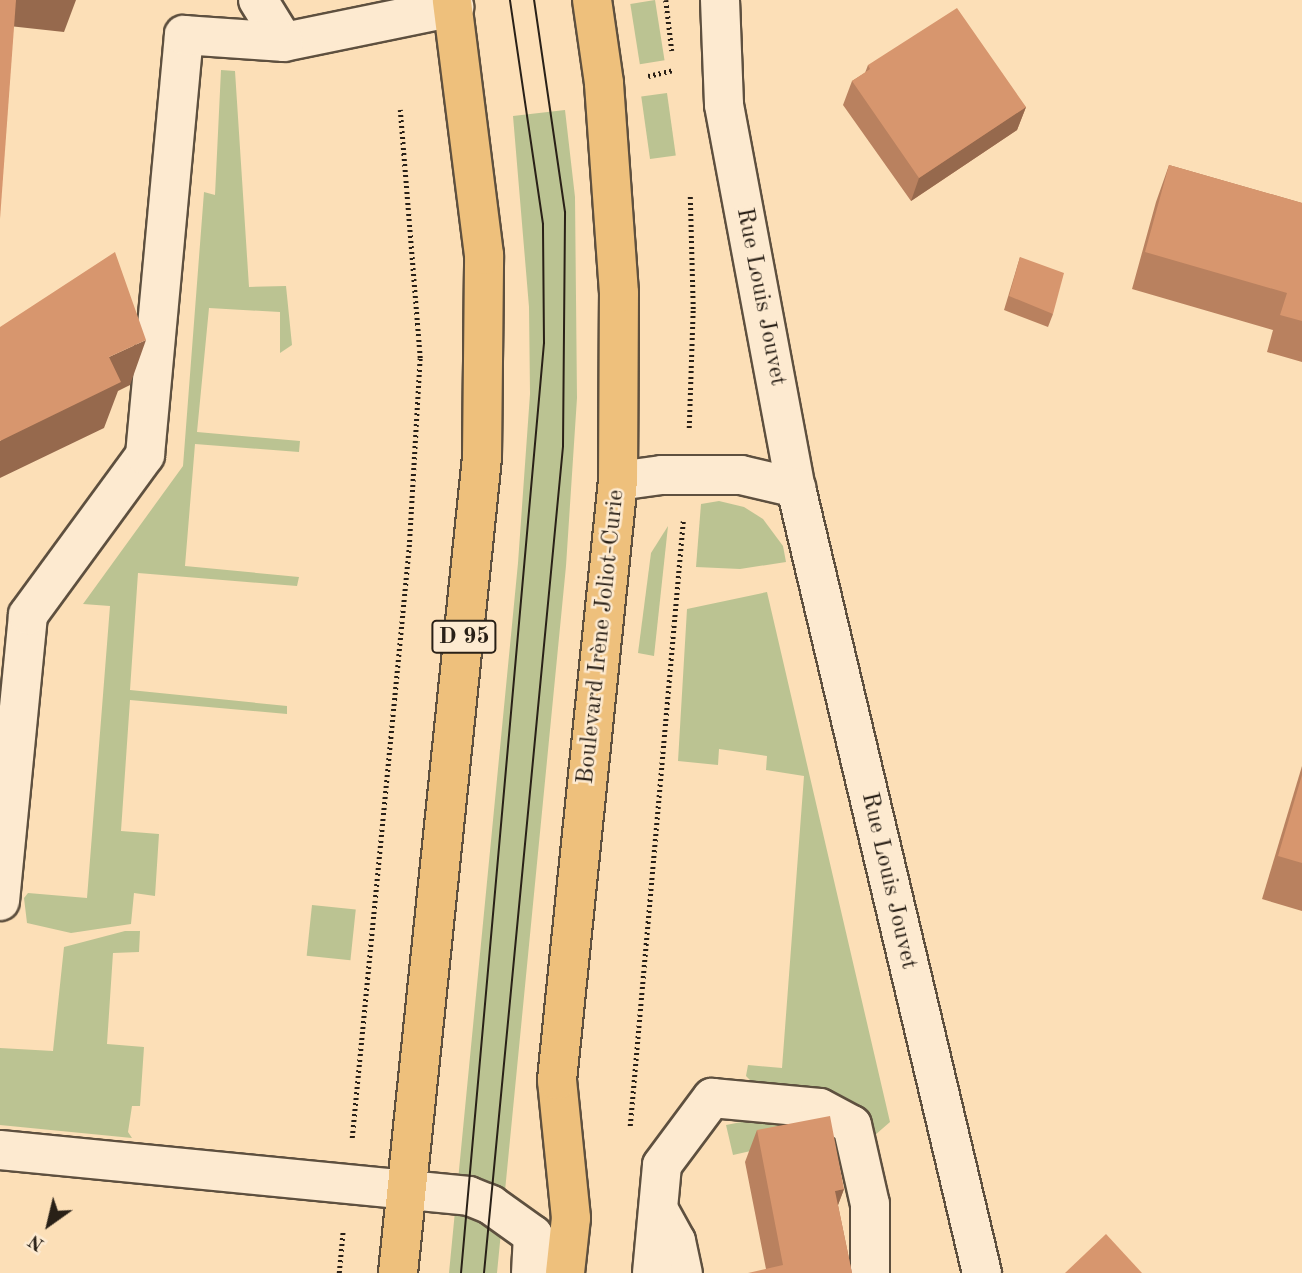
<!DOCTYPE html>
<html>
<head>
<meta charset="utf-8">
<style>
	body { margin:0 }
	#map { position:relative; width:1302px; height:1273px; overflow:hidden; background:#fcdfb7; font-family:"Old Standard TT",serif }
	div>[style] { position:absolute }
	.green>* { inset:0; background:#bbc392; transform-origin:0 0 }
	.path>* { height:4.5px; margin-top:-2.25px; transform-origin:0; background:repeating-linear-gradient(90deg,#292017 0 2px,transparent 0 5.5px) }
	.roads { filter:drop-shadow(2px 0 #5e503f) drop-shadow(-2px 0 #5e503f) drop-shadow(0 2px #5e503f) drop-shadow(0 -2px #5e503f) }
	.minor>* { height:38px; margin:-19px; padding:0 19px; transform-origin:19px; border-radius:19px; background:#fdead0 }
	.major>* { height:38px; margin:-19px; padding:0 19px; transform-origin:19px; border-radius:19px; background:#eec07c }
	.tram>* { height:2px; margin:-1px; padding:0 1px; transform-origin:1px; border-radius:1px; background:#292017 }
	.wall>* { inset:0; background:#b9815f }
	.shaded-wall>* { inset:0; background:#96694d }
	.building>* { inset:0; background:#d7966e }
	span { translate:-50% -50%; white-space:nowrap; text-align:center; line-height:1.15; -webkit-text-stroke:5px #fdead0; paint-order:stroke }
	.shield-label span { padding:2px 5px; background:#fdead0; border:2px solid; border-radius:5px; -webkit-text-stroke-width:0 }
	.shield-label { font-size:23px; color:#292017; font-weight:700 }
	.street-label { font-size:24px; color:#292017 }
	.north { position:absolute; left:14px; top:1189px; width:70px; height:70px; -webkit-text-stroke:5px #fdead0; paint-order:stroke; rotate:214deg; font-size:19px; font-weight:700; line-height:28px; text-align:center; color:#292017 }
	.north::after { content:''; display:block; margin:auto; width:24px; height:32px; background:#292017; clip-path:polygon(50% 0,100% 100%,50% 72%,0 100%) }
</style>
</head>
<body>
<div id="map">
	<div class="green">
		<i style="left:655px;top:0;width:61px;height:25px;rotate:81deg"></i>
		<i style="clip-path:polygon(221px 70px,235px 71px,249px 287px,286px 286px,292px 345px,280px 353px,280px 312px,209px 308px,197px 432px,300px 441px,299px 452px,195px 444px,185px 566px,299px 577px,297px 586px,138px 573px,130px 690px,287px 706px,287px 714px,130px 700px,121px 831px,159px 834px,155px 896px,134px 893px,131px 924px,71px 933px,27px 923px,24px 898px,28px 893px,87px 898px,110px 606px,83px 604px,183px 466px,204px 192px,215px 195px)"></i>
		<i style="left:667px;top:93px;width:63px;height:26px;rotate:82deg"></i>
		<i style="clip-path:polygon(565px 110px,575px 197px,577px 398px,566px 566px,497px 1273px,449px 1273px,518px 563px,530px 394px,529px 307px,513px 116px)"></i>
		<i style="clip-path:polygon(719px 501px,744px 507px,763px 519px,783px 546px,786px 562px,740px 569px,696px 567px,701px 504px)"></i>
		<i style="clip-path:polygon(668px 526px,654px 656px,638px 653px,651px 553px)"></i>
		<i style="clip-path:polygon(767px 592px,890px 1122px,867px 1142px,755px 1085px,746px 1076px,748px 1065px,782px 1068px,804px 776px,766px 770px,767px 756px,719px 749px,718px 765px,678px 761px,687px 609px)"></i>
		<i style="left:312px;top:905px;width:44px;height:51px;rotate:6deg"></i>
		<i style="clip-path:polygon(125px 931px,140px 931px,139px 952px,113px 953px,107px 1044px,144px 1047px,140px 1106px,132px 1106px,128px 1132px,132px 1138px,0 1125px,0 1048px,53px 1051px,64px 947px)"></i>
		<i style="clip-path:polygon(762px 1118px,835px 1134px,841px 1159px,827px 1161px,768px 1147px,733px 1155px,726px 1125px)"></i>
	</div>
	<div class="path">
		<i style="left:666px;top:0;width:51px;rotate:83.3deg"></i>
		<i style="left:648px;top:76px;width:27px;rotate:-13deg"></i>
		<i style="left:689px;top:428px;width:119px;rotate:-88.1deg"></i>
		<i style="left:693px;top:309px;width:113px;rotate:-91.5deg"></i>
		<i style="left:630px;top:1126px;width:607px;rotate:-84.99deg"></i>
		<i style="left:352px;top:1138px;width:594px;rotate:-84.49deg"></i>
		<i style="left:409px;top:547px;width:189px;rotate:-86.7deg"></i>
		<i style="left:420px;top:358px;width:249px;rotate:-94.6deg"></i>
		<i style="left:339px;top:1273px;width:43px;rotate:-84.7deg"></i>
	</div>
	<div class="roads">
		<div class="minor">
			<i style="left:258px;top:0;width:49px;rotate:58.2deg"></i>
			<i style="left:284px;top:42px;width:174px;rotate:-11.6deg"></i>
			<i style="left:720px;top:0;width:105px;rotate:87.8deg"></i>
			<i style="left:724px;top:105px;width:390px;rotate:79.4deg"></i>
			<i style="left:796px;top:488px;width:807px;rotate:76.67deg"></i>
			<i style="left:618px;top:481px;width:44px;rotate:-7.8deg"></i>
			<i style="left:662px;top:475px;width:79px"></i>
			<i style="left:741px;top:475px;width:57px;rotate:13.3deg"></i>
			<i style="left:0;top:901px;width:287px;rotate:-84.4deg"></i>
			<i style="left:28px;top:615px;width:198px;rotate:-53.8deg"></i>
			<i style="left:145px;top:455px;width:422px;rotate:-84.7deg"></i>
			<i style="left:184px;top:35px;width:100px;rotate:4deg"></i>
			<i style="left:0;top:1150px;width:471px;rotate:5.6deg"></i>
			<i style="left:469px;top:1196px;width:24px;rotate:22deg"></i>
			<i style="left:491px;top:1205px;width:52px;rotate:35.5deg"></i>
			<i style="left:533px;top:1235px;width:38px;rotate:93deg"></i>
			<i style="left:661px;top:1214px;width:31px;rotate:61deg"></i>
			<i style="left:676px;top:1241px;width:33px;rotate:78deg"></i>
			<i style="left:652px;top:1273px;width:108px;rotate:-84.7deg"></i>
			<i style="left:662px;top:1165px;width:84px;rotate:-53.3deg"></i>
			<i style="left:712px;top:1098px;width:108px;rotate:5.3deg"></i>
			<i style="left:820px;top:1108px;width:36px;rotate:28deg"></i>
			<i style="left:852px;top:1125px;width:81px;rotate:77.2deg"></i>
			<i style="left:870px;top:1204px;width:69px;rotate:90deg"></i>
		</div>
		<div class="major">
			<i style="left:398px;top:1273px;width:820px;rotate:-84.12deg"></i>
			<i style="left:482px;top:457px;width:202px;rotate:-89.4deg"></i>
			<i style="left:484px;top:255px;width:257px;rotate:-97.2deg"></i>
			<i style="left:565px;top:1273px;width:55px;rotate:-83.8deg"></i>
			<i style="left:571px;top:1218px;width:139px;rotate:-95.8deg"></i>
			<i style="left:557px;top:1080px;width:602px;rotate:-84.19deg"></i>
			<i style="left:618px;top:481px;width:188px;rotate:-89.7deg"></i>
			<i style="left:619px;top:293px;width:211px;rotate:-94.1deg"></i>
			<i style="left:604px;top:83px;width:84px;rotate:-98.2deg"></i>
		</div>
	</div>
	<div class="tram">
		<i style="left:461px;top:1273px;width:934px;rotate:-84.9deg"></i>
		<i style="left:544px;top:343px;width:119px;rotate:-90.5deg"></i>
		<i style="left:543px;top:224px;width:226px;rotate:-98.4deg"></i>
		<i style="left:484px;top:1273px;width:831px;rotate:-84.54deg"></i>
		<i style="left:563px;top:446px;width:234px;rotate:-89.5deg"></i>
		<i style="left:565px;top:212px;width:214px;rotate:-98.3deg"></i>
	</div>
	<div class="wall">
		<i style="clip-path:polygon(868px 65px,1026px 107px,1017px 130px,911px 201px,843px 105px,852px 81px,865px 73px)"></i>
		<i style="clip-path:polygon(1169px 165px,1302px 203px,1302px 362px,1267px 352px,1273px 330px,1132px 289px,1156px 202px)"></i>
		<i style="clip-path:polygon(1020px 257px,1053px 314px,1048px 327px,1004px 310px)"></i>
		<i style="clip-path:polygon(1302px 766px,1302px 911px,1262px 899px)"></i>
		<i style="clip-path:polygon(757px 1130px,844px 1189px,838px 1205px,852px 1273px,766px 1269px,745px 1162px)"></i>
	</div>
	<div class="shaded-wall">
		<i style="clip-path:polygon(10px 0,76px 0,64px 32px,0 25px)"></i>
		<i style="clip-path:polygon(1026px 107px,1017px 130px,911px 201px,919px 178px)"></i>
		<i style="clip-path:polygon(146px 340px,130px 385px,118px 391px,104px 428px,0 478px,0 441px,109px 357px)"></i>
		<i style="clip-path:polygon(844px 1189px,832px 1221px,835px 1191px)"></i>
	</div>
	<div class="building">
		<i style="clip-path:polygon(0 0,16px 0,0 219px)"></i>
		<i style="clip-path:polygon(957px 8px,1026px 107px,919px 178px,852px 81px,870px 69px,868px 65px)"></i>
		<i style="clip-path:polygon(1169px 165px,1302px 203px,1302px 321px,1280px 315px,1287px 293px,1145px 252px)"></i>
		<i style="clip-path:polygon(115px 252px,146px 340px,109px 357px,121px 382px,0 441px,0 327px)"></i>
		<i style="clip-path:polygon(1020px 257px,1064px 273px,1053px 314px,1009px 296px)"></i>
		<i style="clip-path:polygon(1302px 775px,1302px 863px,1278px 856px)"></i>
		<i style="clip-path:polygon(830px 1116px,844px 1189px,835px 1191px,852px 1273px,748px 1273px,783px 1265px,757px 1130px)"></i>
		<i style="clip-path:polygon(1106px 1234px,1142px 1273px,1065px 1273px)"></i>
	</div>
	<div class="shield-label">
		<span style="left:464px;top:637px">D 95</span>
	</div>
	<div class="street-label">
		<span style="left:760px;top:297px;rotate:79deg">Rue Louis Jouvet</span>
		<span style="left:602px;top:637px;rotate:-84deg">Boulevard Irène Joliot-Curie</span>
		<span style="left:888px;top:881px;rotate:77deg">Rue Louis Jouvet</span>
	</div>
	<div class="north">N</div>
</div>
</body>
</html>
